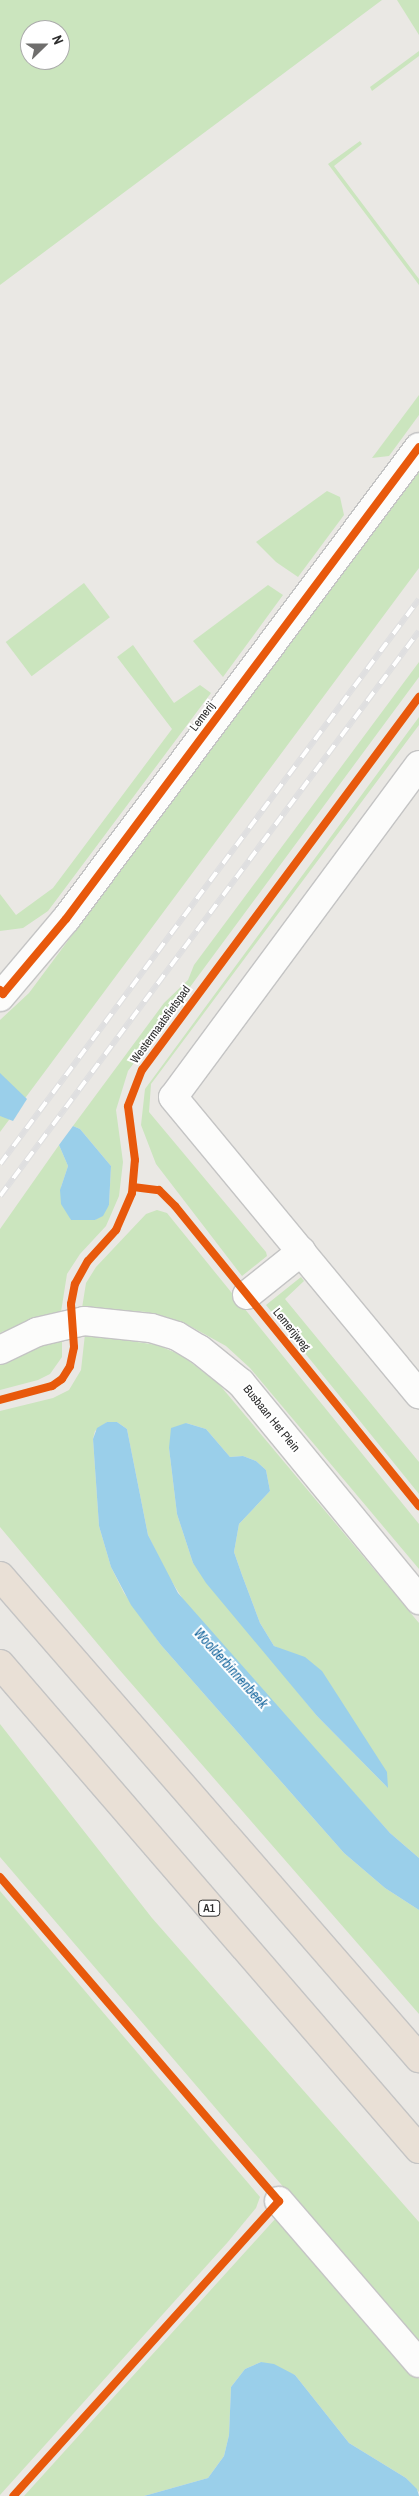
<!DOCTYPE html>
<html>
<head>
<meta charset="utf-8">
<style>
	body { margin:0 }
	#map { position:relative; width:419px; height:2496px; overflow:hidden; background:#eae8e4; font-family:"Archivo Narrow",sans-serif }
	div>[style] { position:absolute }
	.green>* { inset:0; background:#cbe5be; transform-origin:0 0 }
	.water>* { inset:0; background:#9acfea }
	.roads { filter:drop-shadow(1px 0 #c4c4c4) drop-shadow(-1px 0 #c4c4c4) drop-shadow(0 1px #c4c4c4) drop-shadow(0 -1px #c4c4c4) }
	.minor>* { height:28px; margin:-14px; padding:0 14px; transform-origin:14px; border-radius:14px; background:#fcfcfb }
	.highway>* { height:28px; margin:-14px; padding:0 14px; transform-origin:14px; border-radius:14px; background:#e9e0d6 }
	.rail>* { height:5.5px; margin-top:-2.75px; transform-origin:0; background:repeating-linear-gradient(90deg,#fff 0 11px,#dfdfe0 0 22px); box-sizing:border-box; border-block:1px solid #dfdfe0 }
	.cycleway>* { height:8px; margin:-4px; padding:0 4px; transform-origin:4px; border-radius:4px; background:#e8590c }
	span { translate:-50% -50%; white-space:nowrap; text-align:center; line-height:1.15; -webkit-text-stroke:4px #fff; paint-order:stroke }
	.shield-label span { padding:1px 4px; background:#fff; border:1px solid; border-radius:4px; -webkit-text-stroke-width:0 }
	.shield-label { font-size:11px; color:#2d2d2d; font-weight:700 }
	.street-label { font-size:12px; color:#2d2d2d }
	.water-label { font-size:14px; color:#11639c; font-style:italic }
	.north { position:absolute; left:20px; top:20px; width:50px; height:50px; box-sizing:border-box; background:#fff; border:1px solid #ababab; border-radius:50%; rotate:68deg; font-size:14px; font-weight:700; line-height:20px; text-align:center; color:#2d2d2d }
	.north::after { content:''; display:block; margin:auto; width:18px; height:22px; background:#6f6e6d; clip-path:polygon(50% 0,100% 100%,50% 72%,0 100%) }
</style>
</head>
<body>
<div id="map">
	<div class="green">
		<i style="clip-path:polygon(evenodd,0 0,382px 0,0 285px,0 0,30px 30px,60px 30px,60px 60px,30px 60px,30px 30px)"></i>
		<i style="clip-path:polygon(397px 0,419px 0,419px 35px)"></i>
		<i style="clip-path:polygon(419px 51px,419px 56px,372px 91px,370px 87px)"></i>
		<i style="clip-path:polygon(360px 141px,362px 144px,334px 166px,419px 279px,419px 285px,328px 164px)"></i>
		<i style="clip-path:polygon(419px 395px,419px 415px,389px 456px,372px 458px)"></i>
		<i style="clip-path:polygon(419px 469px,419px 568px,0 1132px,0 1020px,29px 993px)"></i>
		<i style="clip-path:polygon(327px 491px,340px 497px,344px 515px,298px 577px,276px 562px,256px 542px)"></i>
		<i style="left:84px;top:583px;width:43px;height:98px;rotate:53deg"></i>
		<i style="clip-path:polygon(268px 585px,283px 595px,223px 677px,193px 641px)"></i>
		<i style="clip-path:polygon(133px 645px,174px 703px,200px 685px,211px 693px,48px 911px,23px 928px,0 931px,0 894px,16px 915px,53px 888px,172px 729px,117px 657px)"></i>
		<i style="clip-path:polygon(419px 662px,419px 677px,128px 1071px,116px 1110px,123px 1162px,119px 1196px,106px 1226px,80px 1254px,67px 1274px,61px 1312px,6px 1335px,4px 1331px,0 1333px,0 1229px,59px 1145px,68px 1166px,61px 1187px,71px 1220px,95px 1220px,109px 1205px,111px 1166px,80px 1129px,73px 1126px,164px 1003px,188px 980px,194px 965px)"></i>
		<i style="clip-path:polygon(419px 717px,419px 725px,151px 1084px,149px 1112px,266px 1252px,267px 1256px,242px 1276px,156px 1164px,141px 1125px,145px 1089px)"></i>
		<i style="clip-path:polygon(157px 1210px,167px 1213px,419px 1524px,419px 1569px,250px 1368px,226px 1346px,188px 1325px,147px 1312px,82px 1308px,86px 1283px,96px 1267px,146px 1214px)"></i>
		<i style="clip-path:polygon(301px 1277px,304px 1281px,285px 1299px,419px 1462px,419px 1494px,266px 1305px)"></i>
		<i style="clip-path:polygon(evenodd,85px 1334px,157px 1345px,181px 1355px,218px 1383px,419px 1623px,419px 1858px,390px 1833px,191px 1612px,167px 1574px,148px 1535px,127px 1429px,117px 1422px,107px 1422px,95px 1431px,93px 1439px,99px 1526px,111px 1567px,124px 1593px,161px 1645px,344px 1853px,385px 1888px,419px 1910px,419px 2014px,117px 1667px,0 1527px,0 1411px,53px 1398px,69px 1390px,81px 1370px,85px 1334px,186px 1423px,206px 1429px,230px 1457px,243px 1456px,256px 1461px,266px 1470px,270px 1491px,239px 1524px,234px 1552px,242px 1575px,260px 1623px,274px 1646px,287px 1652px,388px 1788px,317px 1716px,193px 1563px,177px 1514px,169px 1448px,186px 1423px)"></i>
		<i style="clip-path:polygon(62px 1336px,62px 1357px,50px 1374px,38px 1380px,0 1390px,0 1362px)"></i>
		<i style="clip-path:polygon(0 1724px,152px 1918px,419px 2222px,419px 2345px,0 1857px)"></i>
		<i style="clip-path:polygon(0 1891px,260px 2197px,256px 2208px,227px 2243px,0 2495px)"></i>
		<i style="clip-path:polygon(276px 2218px,281px 2218px,419px 2379px,419px 2492px,406px 2478px,349px 2443px,295px 2375px,261px 2362px,245px 2369px,231px 2387px,229px 2435px,224px 2456px,208px 2478px,144px 2496px,24px 2496px)"></i>
	</div>
	<div class="water">
		<i style="clip-path:polygon(0 1073px,27px 1099px,13px 1121px,0 1116px)"></i>
		<i style="clip-path:polygon(73px 1126px,80px 1129px,111px 1166px,109px 1205px,103px 1216px,95px 1220px,71px 1220px,61px 1204px,60px 1190px,68px 1166px,59px 1145px)"></i>
		<i style="clip-path:polygon(107px 1422px,117px 1422px,127px 1429px,148px 1535px,178px 1593px,390px 1833px,419px 1858px,419px 1910px,385px 1888px,344px 1853px,161px 1645px,131px 1605px,111px 1567px,99px 1526px,93px 1439px,97px 1428px)"></i>
		<i style="clip-path:polygon(186px 1423px,206px 1429px,230px 1457px,243px 1456px,256px 1461px,266px 1470px,270px 1491px,239px 1524px,234px 1552px,242px 1575px,260px 1623px,274px 1646px,305px 1657px,322px 1671px,387px 1772px,388px 1788px,317px 1716px,206px 1583px,193px 1563px,177px 1514px,169px 1448px,171px 1428px)"></i>
		<i style="clip-path:polygon(261px 2362px,274px 2364px,295px 2375px,349px 2443px,406px 2478px,417px 2489px,419px 2496px,144px 2496px,208px 2478px,224px 2456px,229px 2435px,231px 2387px,245px 2369px)"></i>
	</div>
	<div class="roads">
		<div class="minor">
			<i style="left:419px;top:765px;width:413px;rotate:126.5deg"></i>
			<i style="left:173px;top:1097px;width:386px;rotate:50.4deg"></i>
			<i style="left:0;top:997px;width:102px;rotate:-49.8deg"></i>
			<i style="left:66px;top:919px;width:589px;rotate:-53.21deg"></i>
			<i style="left:247px;top:1295px;width:70px;rotate:-38.7deg"></i>
			<i style="left:0;top:1350px;width:41px;rotate:-25.9deg"></i>
			<i style="left:37px;top:1332px;width:48px;rotate:-13.2deg"></i>
			<i style="left:84px;top:1321px;width:67px;rotate:6deg"></i>
			<i style="left:151px;top:1328px;width:27px;rotate:17deg"></i>
			<i style="left:177px;top:1336px;width:26px;rotate:31deg"></i>
			<i style="left:199px;top:1349px;width:54px;rotate:39deg"></i>
			<i style="left:241px;top:1383px;width:281px;rotate:50.6deg"></i>
			<i style="left:279px;top:2201px;width:214px;rotate:49.2deg"></i>
		</div>
		<div class="highway">
			<i style="left:0;top:1576px;width:639px;rotate:49deg"></i>
			<i style="left:0;top:1664px;width:641px;rotate:49.18deg"></i>
		</div>
	</div>
	<div class="rail">
		<i style="left:0;top:1164px;width:703px;rotate:-53.44deg"></i>
		<i style="left:0;top:1196px;width:703px;rotate:-53.44deg"></i>
	</div>
	<div class="cycleway">
		<i style="left:0;top:990px;width:5px;rotate:53deg"></i>
		<i style="left:3px;top:994px;width:98px;rotate:-50deg"></i>
		<i style="left:66px;top:919px;width:589px;rotate:-53.21deg"></i>
		<i style="left:133px;top:1187px;width:26px;rotate:7deg"></i>
		<i style="left:159px;top:1190px;width:23px;rotate:45deg"></i>
		<i style="left:175px;top:1206px;width:387px;rotate:50.9deg"></i>
		<i style="left:0;top:1400px;width:54px;rotate:-15.1deg"></i>
		<i style="left:52px;top:1386px;width:12px;rotate:-35deg"></i>
		<i style="left:62px;top:1379px;width:15px;rotate:-58deg"></i>
		<i style="left:70px;top:1366px;width:19px;rotate:-78deg"></i>
		<i style="left:74px;top:1347px;width:43px;rotate:-94deg"></i>
		<i style="left:71px;top:1304px;width:20px;rotate:-79deg"></i>
		<i style="left:75px;top:1284px;width:26px;rotate:-61deg"></i>
		<i style="left:88px;top:1261px;width:42px;rotate:-47.9deg"></i>
		<i style="left:116px;top:1230px;width:40px;rotate:-66.6deg"></i>
		<i style="left:132px;top:1193px;width:33px;rotate:-85deg"></i>
		<i style="left:135px;top:1160px;width:54px;rotate:-97.4deg"></i>
		<i style="left:128px;top:1106px;width:39px;rotate:-69deg"></i>
		<i style="left:142px;top:1070px;width:465px;rotate:-53.4deg"></i>
		<i style="left:0;top:1877px;width:428px;rotate:49.3deg"></i>
		<i style="left:279px;top:2201px;width:397px;rotate:132deg"></i>
	</div>
	<div class="shield-label">
		<span style="left:209px;top:1908px">A1</span>
	</div>
	<div class="street-label">
		<span style="left:203px;top:717px;rotate:-53deg">Lemerij</span>
		<span style="left:161px;top:1025px;rotate:-54deg">Westermaatsfietspad</span>
		<span style="left:291px;top:1330px;rotate:51deg">Lemerijweg</span>
		<span style="left:271px;top:1419px;rotate:51deg">Busbaan Het Plein</span>
	</div>
	<div class="water-label">
		<span style="left:231px;top:1668px;rotate:48deg">Woolderbinnenbeek</span>
	</div>
	<div class="north">N</div>
</div>
</body>
</html>
